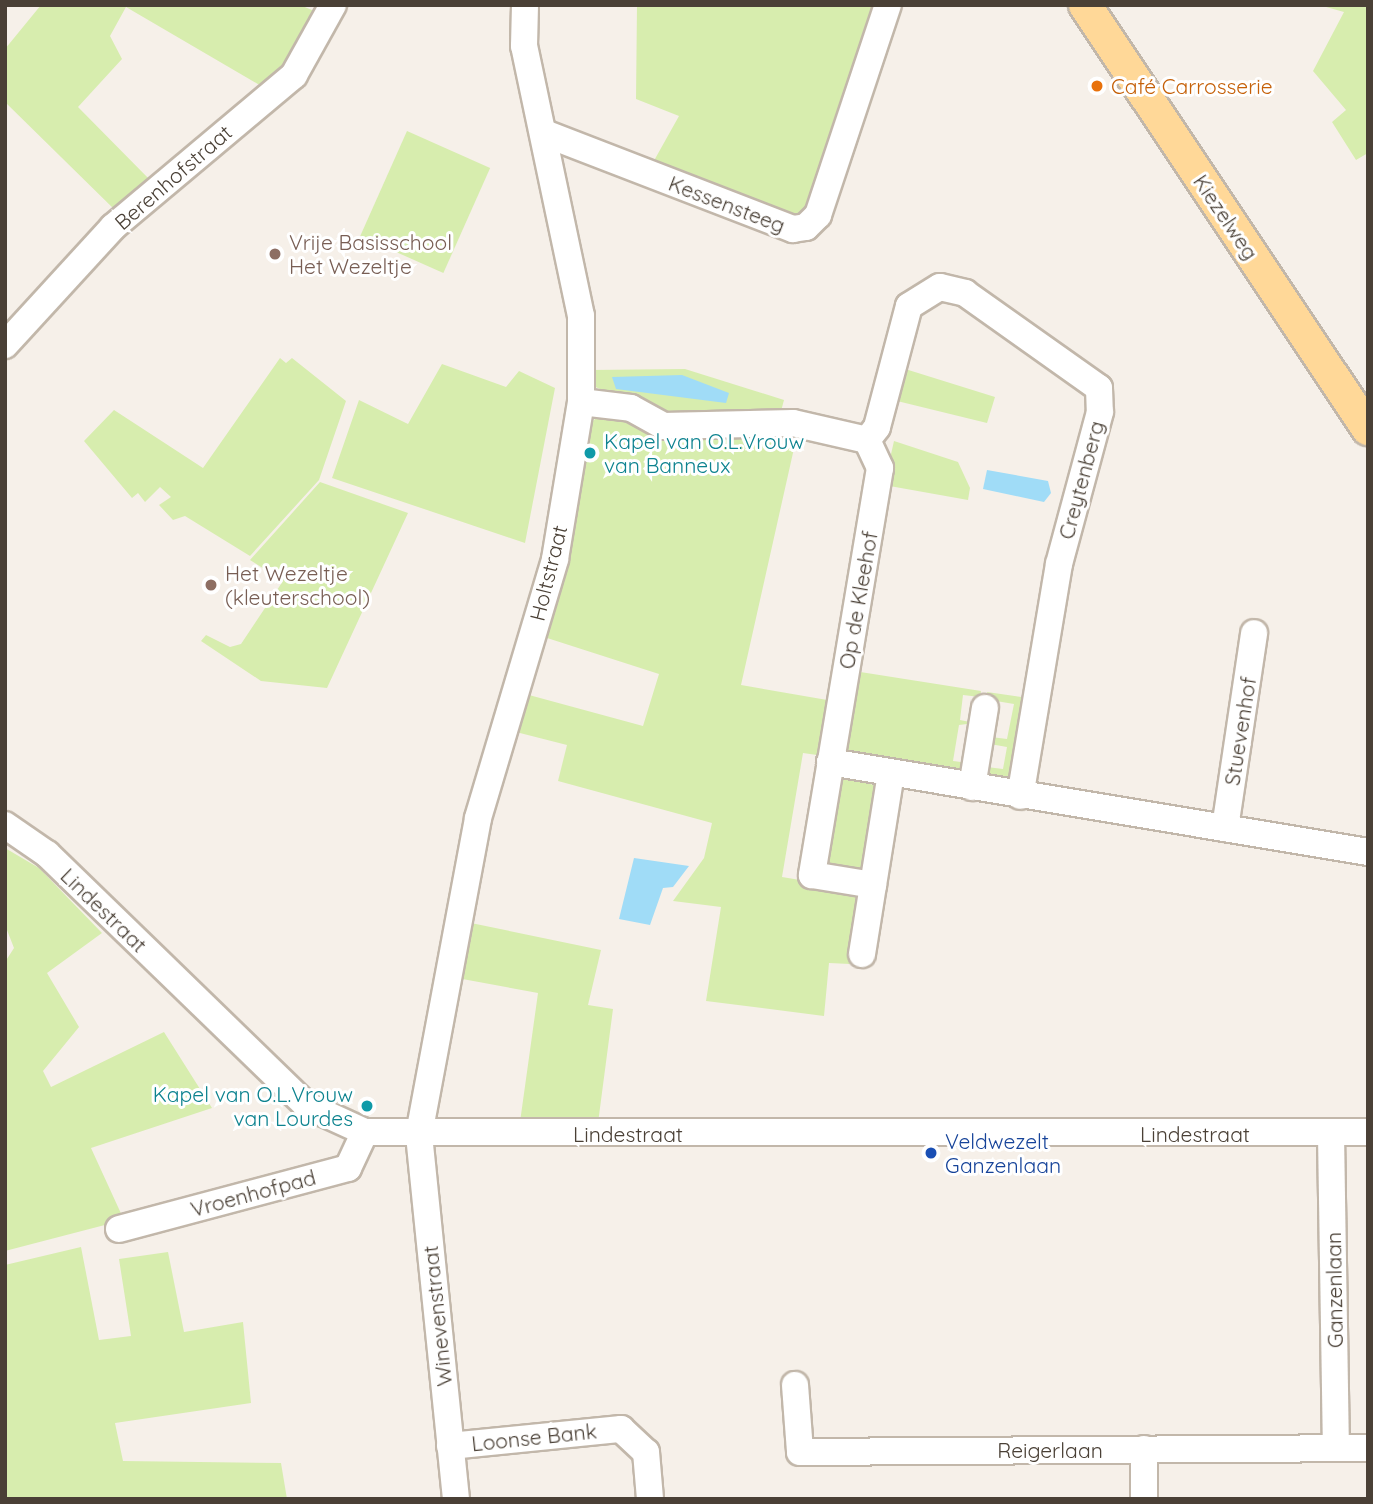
<!DOCTYPE html>
<html>
<head>
<meta charset="utf-8">
<style>
	body { margin:0 }
	#map { position:relative; width:1373px; height:1504px; overflow:hidden; background:#f6f0e9; font-family:Quicksand,sans-serif }
	div>[style] { position:absolute }
	.green>* { inset:0; background:#d7edae; transform-origin:0 0 }
	.water>* { inset:0; background:#a0dcf7 }
	.roads { filter:drop-shadow(2px 0 #c2b7aa) drop-shadow(-2px 0 #c2b7aa) drop-shadow(0 2px #c2b7aa) drop-shadow(0 -2px #c2b7aa) }
	.minor>* { height:26px; margin:-13px; padding:0 13px; transform-origin:13px; border-radius:13px; background:#fff }
	.major>* { height:32px; margin:-16px; padding:0 16px; transform-origin:16px; border-radius:16px; background:#ffd898 }
	.dots>* { width:19px; height:19px; translate:-50% -50%; box-sizing:border-box; border:4px solid #fff; border-radius:50% }
	span { translate:-50% -50%; white-space:nowrap; text-align:center; line-height:1.15; -webkit-text-stroke:6px #fff; paint-order:stroke }
	.food-label { font-size:21px; color:#c56008 }
	.left { translate:0 -50%; text-align:left }
	.street-label { font-size:21px; color:#4a4036 }
	.education-label { font-size:21px; color:#785e54 }
	.culture-label { font-size:21px; color:#0d838f }
	.right { translate:-100% -50%; text-align:right }
	.transit-label { font-size:21px; color:#164399 }
	.frame { position:absolute; inset:0; border:7px solid #4a4036; pointer-events:none }
</style>
</head>
<body>
<div id="map">
	<div class="green">
		<i style="clip-path:polygon(41px 5px,300px 5px,319px 13px,295px 56px,263px 87px,126px 7px,110px 36px,122px 59px,78px 107px,151px 181px,118px 213px,5px 102px,5px 49px)"></i>
		<i style="clip-path:polygon(637px 5px,882px 5px,810px 214px,792px 220px,651px 166px,679px 116px,636px 99px)"></i>
		<i style="clip-path:polygon(1319px 5px,1368px 5px,1368px 153px,1356px 160px,1332px 122px,1346px 110px,1313px 71px,1344px 12px)"></i>
		<i style="left:407px;top:131px;width:91px;height:115px;rotate:24deg"></i>
		<i style="clip-path:polygon(280px 358px,286px 363px,292px 358px,346px 401px,319px 480px,250px 556px,185px 516px,173px 520px,159px 505px,171px 497px,160px 487px,145px 502px,138px 493px,132px 498px,84px 441px,114px 410px,203px 468px)"></i>
		<i style="clip-path:polygon(442px 364px,506px 387px,519px 371px,555px 388px,525px 543px,332px 478px,359px 400px,408px 424px)"></i>
		<i style="clip-path:polygon(902px 368px,995px 397px,987px 423px,893px 400px)"></i>
		<i style="clip-path:polygon(685px 369px,784px 400px,780px 415px,663px 417px,591px 385px,590px 370px)"></i>
		<i style="clip-path:polygon(601px 413px,797px 435px,741px 685px,833px 701px,824px 756px,803px 753px,782px 877px,860px 890px,850px 964px,829px 963px,824px 1016px,706px 1001px,721px 907px,673px 901px,704px 858px,712px 823px,558px 781px,567px 745px,516px 732px,529px 695px,643px 726px,659px 674px,544px 637px,588px 426px)"></i>
		<i style="clip-path:polygon(894px 441px,958px 462px,970px 488px,968px 500px,884px 485px)"></i>
		<i style="clip-path:polygon(320px 482px,408px 513px,327px 688px,261px 681px,201px 641px,206px 635px,230px 647px,241px 644px,283px 581px,250px 560px)"></i>
		<i style="clip-path:polygon(854px 671px,981px 691px,980px 697px,963px 695px,960px 720px,975px 723px,959px 725px,953px 761px,969px 763px,958px 775px,845px 754px)"></i>
		<i style="clip-path:polygon(987px 692px,1028px 698px,1012px 778px,993px 781px,987px 773px,987px 767px,1003px 769px,1007px 747px,990px 744px,991px 737px,1007px 739px,1014px 704px,990px 700px)"></i>
		<i style="clip-path:polygon(849px 776px,876px 786px,863px 878px,821px 872px,839px 780px)"></i>
		<i style="clip-path:polygon(5px 848px,39px 868px,102px 933px,47px 973px,79px 1027px,43px 1071px,51px 1087px,164px 1032px,212px 1108px,91px 1148px,124px 1220px,5px 1251px,5px 962px,14px 948px,5px 925px)"></i>
		<i style="clip-path:polygon(471px 923px,601px 950px,588px 1005px,613px 1009px,598px 1123px,520px 1122px,538px 993px,457px 978px)"></i>
		<i style="clip-path:polygon(81px 1247px,99px 1340px,131px 1336px,119px 1259px,168px 1252px,184px 1332px,243px 1322px,251px 1403px,115px 1423px,123px 1461px,281px 1463px,287px 1499px,5px 1499px,5px 1265px)"></i>
	</div>
	<div class="water">
		<i style="clip-path:polygon(682px 375px,729px 393px,726px 403px,616px 389px,612px 377px)"></i>
		<i style="clip-path:polygon(987px 470px,1048px 481px,1051px 493px,1044px 502px,983px 489px)"></i>
		<i style="clip-path:polygon(634px 858px,689px 866px,673px 887px,663px 888px,650px 925px,619px 919px)"></i>
	</div>
	<div class="roads">
		<div class="minor">
			<i style="left:544px;top:133px;width:267px;rotate:21.1deg"></i>
			<i style="left:793px;top:229px;width:13px;rotate:-9deg"></i>
			<i style="left:806px;top:227px;width:17px;rotate:-45deg"></i>
			<i style="left:818px;top:215px;width:221px;rotate:-71.6deg"></i>
			<i style="left:5px;top:345px;width:160px;rotate:-47.5deg"></i>
			<i style="left:113px;top:227px;width:236px;rotate:-40deg"></i>
			<i style="left:294px;top:75px;width:80px;rotate:-60.9deg"></i>
			<i style="left:581px;top:402px;width:50px;rotate:6.8deg"></i>
			<i style="left:631px;top:408px;width:37px;rotate:29deg"></i>
			<i style="left:663px;top:426px;width:130px;rotate:-1.3deg"></i>
			<i style="left:793px;top:423px;width:76px;rotate:12.9deg"></i>
			<i style="left:867px;top:440px;width:16px;rotate:-52deg"></i>
			<i style="left:877px;top:427px;width:125px;rotate:-75.2deg"></i>
			<i style="left:909px;top:306px;width:36px;rotate:-32deg"></i>
			<i style="left:940px;top:287px;width:26px;rotate:13deg"></i>
			<i style="left:965px;top:293px;width:164px;rotate:35.3deg"></i>
			<i style="left:1099px;top:388px;width:24px;rotate:88deg"></i>
			<i style="left:1100px;top:412px;width:157px;rotate:105.1deg"></i>
			<i style="left:1059px;top:564px;width:235px;rotate:99.5deg"></i>
			<i style="left:867px;top:440px;width:31px;rotate:65deg"></i>
			<i style="left:880px;top:468px;width:413px;rotate:99.5deg"></i>
			<i style="left:812px;top:875px;width:62px;rotate:9.3deg"></i>
			<i style="left:830px;top:762px;width:545px;rotate:9.5deg"></i>
			<i style="left:972px;top:787px;width:80px;rotate:-80.7deg"></i>
			<i style="left:5px;top:825px;width:51px;rotate:34.6deg"></i>
			<i style="left:47px;top:854px;width:361px;rotate:44.1deg"></i>
			<i style="left:306px;top:1105px;width:65px;rotate:24.6deg"></i>
			<i style="left:365px;top:1132px;width:1003px"></i>
			<i style="left:1225px;top:828px;width:197px;rotate:-81.5deg"></i>
			<i style="left:862px;top:954px;width:183px;rotate:-80.9deg"></i>
			<i style="left:1331px;top:1134px;width:313px;rotate:89.1deg"></i>
			<i style="left:119px;top:1229px;width:237px;rotate:-14.9deg"></i>
			<i style="left:348px;top:1168px;width:40px;rotate:-65deg"></i>
			<i style="left:795px;top:1385px;width:67px;rotate:85.7deg"></i>
			<i style="left:800px;top:1452px;width:568px;rotate:-0.4deg"></i>
			<i style="left:450px;top:1446px;width:172px;rotate:-5.7deg"></i>
			<i style="left:621px;top:1429px;width:34px;rotate:43deg"></i>
			<i style="left:646px;top:1452px;width:47px;rotate:85.1deg"></i>
			<i style="left:1144px;top:1449px;width:50px;rotate:90deg"></i>
			<i style="left:456px;top:1499px;width:367px;rotate:-95.8deg"></i>
			<i style="left:419px;top:1134px;width:321px;rotate:-79.4deg"></i>
			<i style="left:478px;top:818px;width:270px;rotate:-73.4deg"></i>
			<i style="left:555px;top:559px;width:159px;rotate:-80.6deg"></i>
			<i style="left:581px;top:402px;width:86px;rotate:-90deg"></i>
			<i style="left:581px;top:316px;width:276px;rotate:-101.9deg"></i>
			<i style="left:524px;top:46px;width:41px;rotate:-88.6deg"></i>
		</div>
		<div class="major">
			<i style="left:1085px;top:5px;width:510px;rotate:56.28deg"></i>
		</div>
	</div>
	<div class="dots">
		<i style="left:1097px;top:86px;background:#e8710a"></i>
		<i style="left:275px;top:254px;background:#8d6e63"></i>
		<i style="left:590px;top:453px;background:#0f9aa8"></i>
		<i style="left:211px;top:585px;background:#8d6e63"></i>
		<i style="left:367px;top:1106px;background:#0f9aa8"></i>
		<i style="left:931px;top:1153px;background:#1a4fb4"></i>
	</div>
	<div class="food-label">
		<span class="left" style="left:1111px;top:86px">Café Carrosserie</span>
	</div>
	<div class="street-label">
		<span style="left:173px;top:177px;rotate:-41deg">Berenhofstraat</span>
		<span style="left:727px;top:204px;rotate:21deg">Kessensteeg</span>
		<span style="left:1226px;top:217px;rotate:56deg">Kiezelweg</span>
		<span style="left:1081px;top:480px;rotate:-75deg">Creytenberg</span>
		<span style="left:548px;top:573px;rotate:-76deg">Holtstraat</span>
		<span style="left:858px;top:600px;rotate:-80deg">Op de Kleehof</span>
		<span style="left:1240px;top:731px;rotate:-81deg">Stuevenhof</span>
		<span style="left:104px;top:910px;rotate:44deg">Lindestraat</span>
		<span style="left:628px;top:1134px">Lindestraat</span>
		<span style="left:1195px;top:1134px">Lindestraat</span>
		<span style="left:253px;top:1193px;rotate:-15deg">Vroenhofpad</span>
		<span style="left:1334px;top:1290px;rotate:-91deg">Ganzenlaan</span>
		<span style="left:437px;top:1316px;rotate:-96deg">Winevenstraat</span>
		<span style="left:534px;top:1437px;rotate:-6deg">Loonse Bank</span>
		<span style="left:1050px;top:1450px">Reigerlaan</span>
	</div>
	<div class="education-label">
		<span class="left" style="left:289px;top:254px">Vrije Basisschool<br>Het Wezeltje</span>
		<span class="left" style="left:225px;top:585px">Het Wezeltje<br>(kleuterschool)</span>
	</div>
	<div class="culture-label">
		<span class="left" style="left:604px;top:453px">Kapel van O.L.Vrouw<br>van Banneux</span>
		<span class="right" style="left:353px;top:1106px">Kapel van O.L.Vrouw<br>van Lourdes</span>
	</div>
	<div class="transit-label">
		<span class="left" style="left:945px;top:1153px">Veldwezelt<br>Ganzenlaan</span>
	</div>
	<div class="frame"></div>
</div>
</body>
</html>
